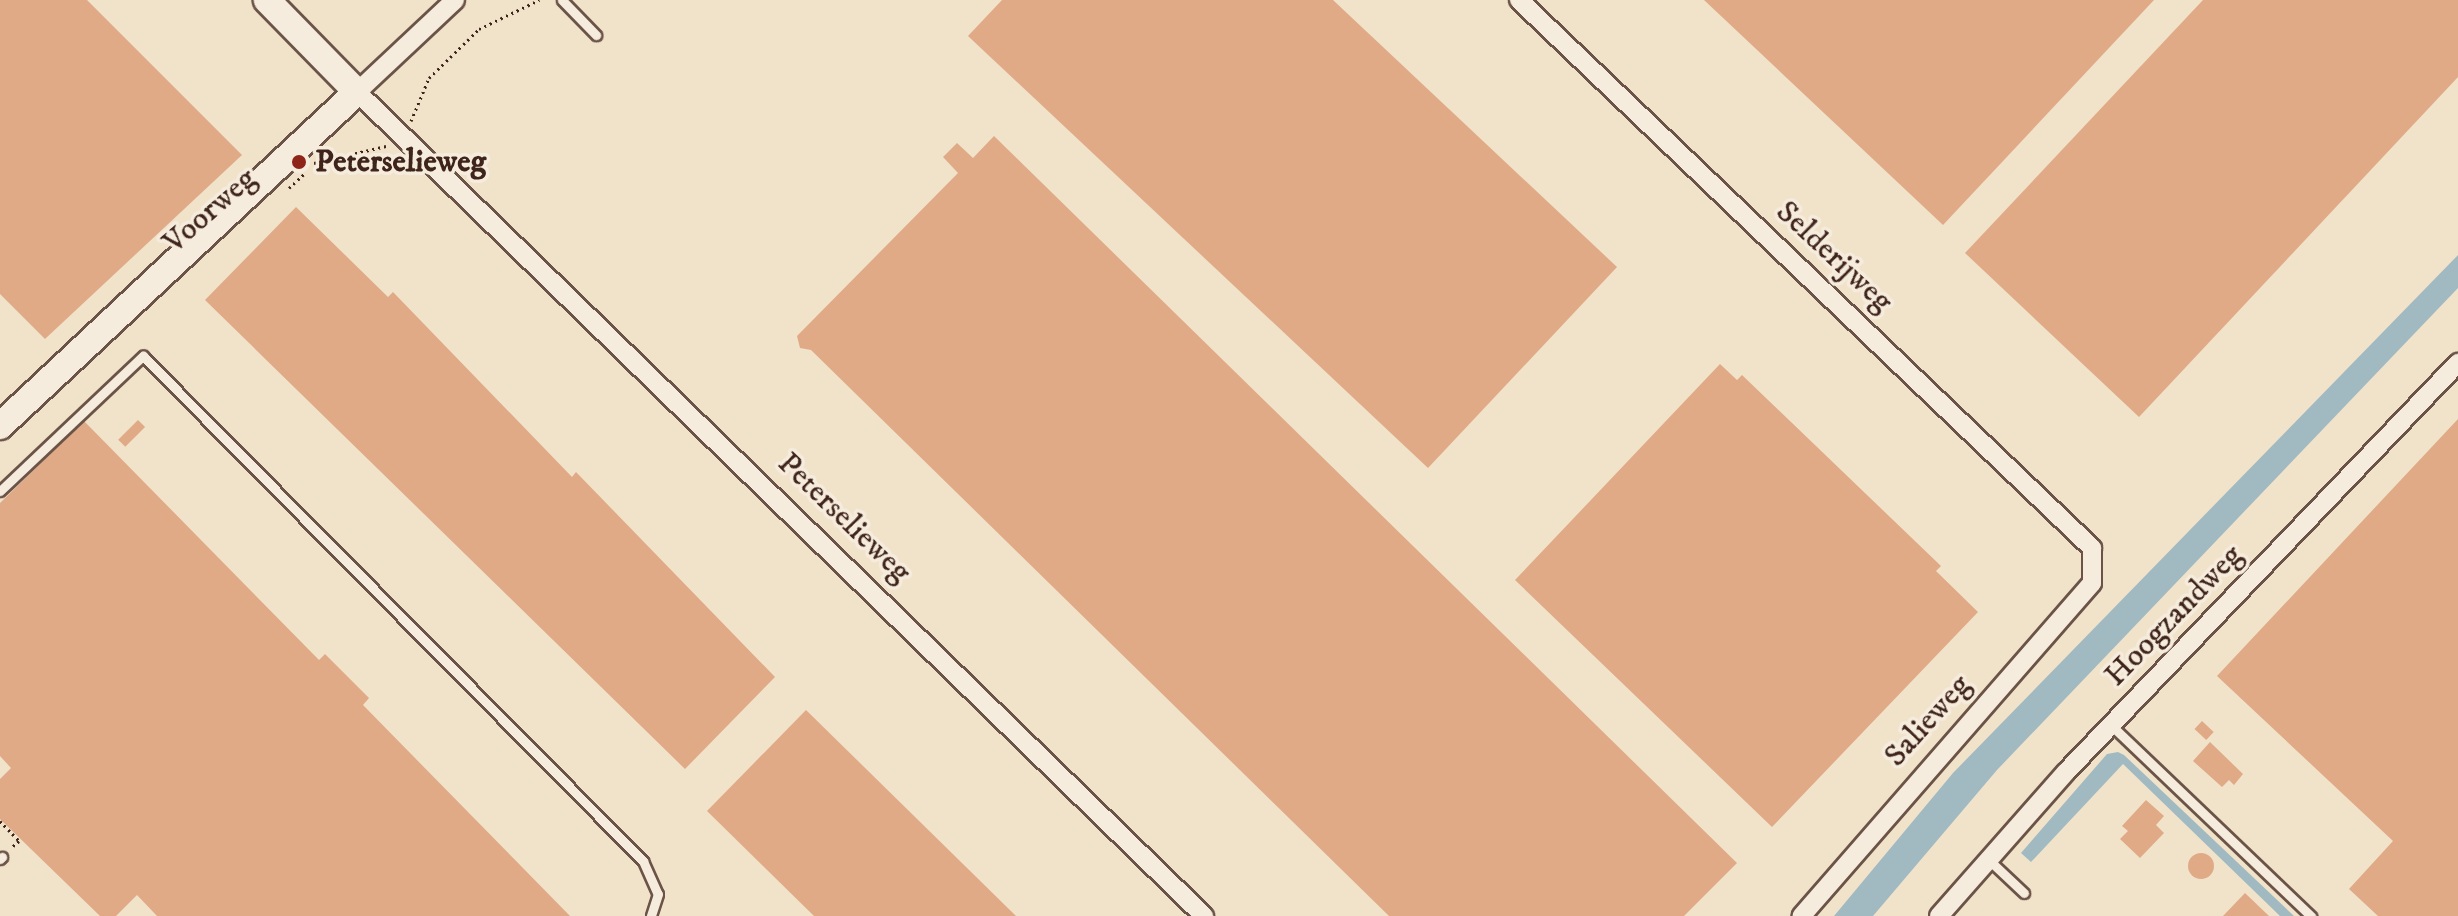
<!DOCTYPE html>
<html>
<head>
<meta charset="utf-8">
<style>
	body { margin:0 }
	#map { position:relative; width:2458px; height:916px; overflow:hidden; background:#f1e2ca; font-family:"IM FELL DW Pica",serif }
	div>[style] { position:absolute }
	.water>* { inset:0; background:#a1bac2 }
	.building>* { inset:0; background:#e0aa87; transform-origin:0 0 }
	.round { border-radius:50% }
	.path>* { height:3px; margin-top:-1.5px; transform-origin:0; background:repeating-linear-gradient(90deg,#3e241b 0 2px,transparent 0 6px) }
	.roads { filter:drop-shadow(2px 0 #6b5447) drop-shadow(-2px 0 #6b5447) drop-shadow(0 2px #6b5447) drop-shadow(0 -2px #6b5447) }
	.lane>* { height:9px; margin:-4.5px; padding:0 4.5px; transform-origin:4.5px; border-radius:4.5px; background:#f6ecdd }
	.street>* { height:18px; margin:-9px; padding:0 9px; transform-origin:9px; border-radius:9px; background:#f6ecdd }
	.secondary>* { height:26px; margin:-13px; padding:0 13px; transform-origin:13px; border-radius:13px; background:#f6ecdd }
	.dots>* { width:22px; height:22px; translate:-50% -50%; box-sizing:border-box; border:4px solid #f6ecdd; border-radius:50% }
	span { translate:-50% -50%; white-space:nowrap; text-align:center; line-height:1.15; -webkit-text-stroke:7px #f6ecdd; paint-order:stroke }
	.poi-label { font-size:32px; color:#3e241b; font-weight:700 }
	.left { translate:0 -50%; text-align:left }
	.street-label { font-size:32px; color:#3e241b }
</style>
</head>
<body>
<div id="map">
	<div class="water">
		<i style="clip-path:polygon(2458px 255px,2458px 288px,1997px 770px,1873px 916px,1834px 916px,1953px 773px)"></i>
		<i style="clip-path:polygon(2118px 752px,2124px 755px,2294px 916px,2280px 916px,2123px 764px,2031px 862px,2021px 853px,2107px 754px)"></i>
	</div>
	<div class="building">
		<i style="clip-path:polygon(0 0,87px 0,242px 155px,45px 339px,0 294px)"></i>
		<i style="clip-path:polygon(1002px 0,1333px 0,1617px 267px,1428px 468px,968px 36px)"></i>
		<i style="clip-path:polygon(1704px 0,2154px 0,1943px 225px)"></i>
		<i style="clip-path:polygon(2203px 0,2458px 0,2458px 77px,2139px 417px,1965px 253px)"></i>
		<i style="clip-path:polygon(994px 136px,1737px 863px,1684px 916px,1389px 916px,811px 350px,800px 348px,797px 336px,958px 173px,943px 157px,957px 143px,973px 158px)"></i>
		<i style="clip-path:polygon(296px 207px,388px 297px,393px 292px,572px 477px,576px 472px,775px 677px,685px 769px,205px 300px)"></i>
		<i style="clip-path:polygon(1720px 364px,1737px 380px,1742px 375px,1941px 566px,1936px 571px,1978px 612px,1772px 827px,1515px 580px)"></i>
		<i style="clip-path:polygon(2458px 419px,2458px 916px,2378px 916px,2349px 889px,2393px 841px,2217px 676px)"></i>
		<i style="left:138px;top:420px;width:10px;height:28px;rotate:45deg"></i>
		<i style="clip-path:polygon(84px 421px,319px 660px,325px 654px,369px 698px,363px 705px,570px 916px,157px 916px,137px 895px,116px 916px,100px 916px,0 819px,0 779px,11px 768px,0 756px,0 503px)"></i>
		<i style="clip-path:polygon(806px 710px,1016px 916px,814px 916px,707px 811px)"></i>
		<i style="left:2202px;top:721px;width:16px;height:11px;rotate:43deg"></i>
		<i style="clip-path:polygon(2210px 742px,2243px 774px,2234px 785px,2229px 780px,2222px 787px,2193px 761px)"></i>
		<i style="clip-path:polygon(2146px 800px,2164px 816px,2156px 825px,2164px 833px,2140px 858px,2120px 839px,2128px 831px,2122px 826px)"></i>
		<i class="round" style="left:2188px;top:853px;width:26px;height:26px"></i>
		<i style="clip-path:polygon(2245px 893px,2269px 916px,2223px 916px)"></i>
	</div>
	<div class="path">
		<i style="left:411px;top:121px;width:47px;rotate:-67.3deg"></i>
		<i style="left:429px;top:78px;width:70px;rotate:-44.4deg"></i>
		<i style="left:479px;top:29px;width:67px;rotate:-25.8deg"></i>
		<i style="left:314px;top:163px;width:74px;rotate:-13.3deg"></i>
		<i style="left:289px;top:188px;width:23px;rotate:-43deg"></i>
		<i style="left:0;top:821px;width:28px;rotate:46deg"></i>
		<i style="left:19px;top:841px;width:9px;rotate:139deg"></i>
	</div>
	<div class="roads">
		<div class="lane">
			<i style="left:562px;top:0;width:49px;rotate:45.8deg"></i>
			<i style="left:0;top:491px;width:197px;rotate:-43.4deg"></i>
			<i style="left:143px;top:356px;width:711px;rotate:45.29deg"></i>
			<i style="left:643px;top:861px;width:36px;rotate:66deg"></i>
			<i style="left:658px;top:894px;width:23px;rotate:108deg"></i>
			<i style="left:2111px;top:725px;width:277px;rotate:43.7deg"></i>
			<i style="left:0;top:859px;width:3px;rotate:-45deg"></i>
			<i style="left:1989px;top:860px;width:48px;rotate:43.3deg"></i>
		</div>
		<div class="street">
			<i style="left:455px;top:0;width:134px;rotate:136.8deg"></i>
			<i style="left:357px;top:92px;width:1182px;rotate:44.21deg"></i>
			<i style="left:1519px;top:0;width:793px;rotate:43.72deg"></i>
			<i style="left:2092px;top:548px;width:35px;rotate:90deg"></i>
			<i style="left:2092px;top:583px;width:442px;rotate:131.1deg"></i>
			<i style="left:1939px;top:916px;width:192px;rotate:-48.6deg"></i>
			<i style="left:2066px;top:772px;width:567px;rotate:-46.22deg"></i>
		</div>
		<div class="secondary">
			<i style="left:0;top:426px;width:489px;rotate:-43.1deg"></i>
			<i style="left:357px;top:92px;width:129px;rotate:-134.4deg"></i>
		</div>
	</div>
	<div class="dots">
		<i style="left:299px;top:162px;background:#8f2418"></i>
	</div>
	<div class="poi-label">
		<span class="left" style="left:315px;top:162px">Peterselieweg</span>
	</div>
	<div class="street-label">
		<span style="left:210px;top:211px;rotate:-41deg">Voorweg</span>
		<span style="left:1834px;top:257px;rotate:43deg">Selderijweg</span>
		<span style="left:844px;top:518px;rotate:44deg">Peterselieweg</span>
		<span style="left:2174px;top:616px;rotate:-46deg">Hoogzandweg</span>
		<span style="left:1928px;top:721px;rotate:-48deg">Salieweg</span>
	</div>
</div>
</body>
</html>
